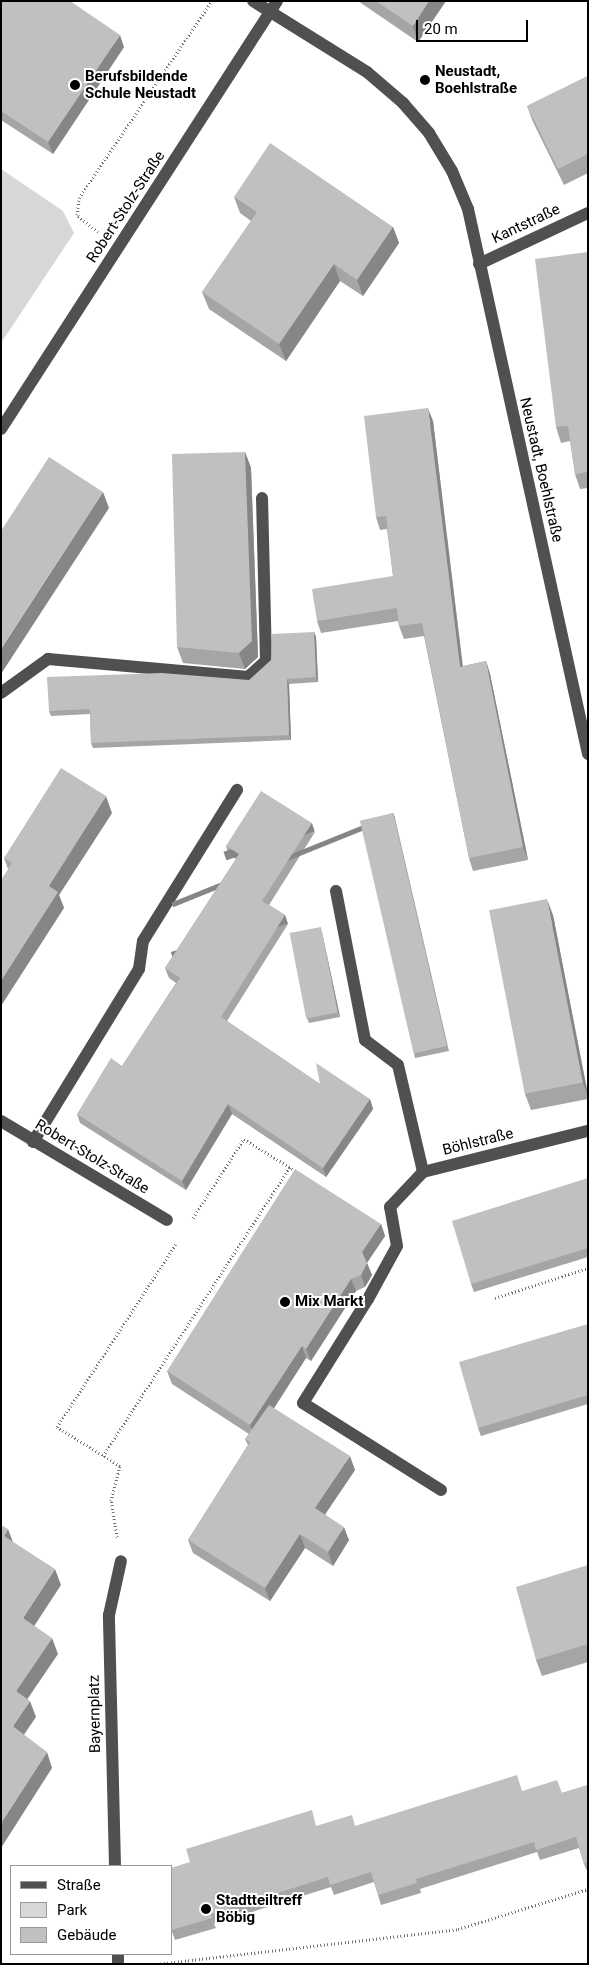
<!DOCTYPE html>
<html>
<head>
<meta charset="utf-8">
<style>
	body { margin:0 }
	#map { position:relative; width:589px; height:1965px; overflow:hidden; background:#fff; font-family:Roboto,sans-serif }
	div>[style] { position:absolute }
	.green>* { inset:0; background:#d7d7d7 }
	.path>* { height:3px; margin-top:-1.5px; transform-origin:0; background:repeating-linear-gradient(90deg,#727272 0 1px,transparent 0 3.5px) }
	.minor>* { height:12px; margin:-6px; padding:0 6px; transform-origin:6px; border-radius:6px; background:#505050 }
	.wall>* { inset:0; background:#a5a5a5 }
	.shaded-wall>* { inset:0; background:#868686; transform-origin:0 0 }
	.building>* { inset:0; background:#c0c0c0; transform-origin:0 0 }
	.dots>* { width:14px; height:14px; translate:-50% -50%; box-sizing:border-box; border:2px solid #fff; border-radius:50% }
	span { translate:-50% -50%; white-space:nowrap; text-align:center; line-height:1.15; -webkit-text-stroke:4px #fff; paint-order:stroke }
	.poi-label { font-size:15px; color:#000; font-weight:700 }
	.left { translate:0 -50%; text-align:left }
	.street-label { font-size:15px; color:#000 }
	.frame { position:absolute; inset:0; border:2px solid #000; pointer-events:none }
	.legend { position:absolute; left:10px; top:1865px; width:162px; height:90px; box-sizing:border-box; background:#fff; border:1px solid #999; margin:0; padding:6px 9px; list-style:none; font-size:15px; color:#000 }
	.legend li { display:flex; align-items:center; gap:10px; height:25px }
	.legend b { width:25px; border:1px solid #999 }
	.scale { position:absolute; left:416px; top:20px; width:112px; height:22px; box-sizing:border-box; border:2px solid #000; border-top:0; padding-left:6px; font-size:15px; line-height:18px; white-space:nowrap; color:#000; -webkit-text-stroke:4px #fff; paint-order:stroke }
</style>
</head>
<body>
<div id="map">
	<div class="green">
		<i style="clip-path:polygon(1px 169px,63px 211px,74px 233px,1px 343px)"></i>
	</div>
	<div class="path">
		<i style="left:98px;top:232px;width:27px;rotate:-141deg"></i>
		<i style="left:77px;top:215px;width:17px;rotate:-83deg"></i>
		<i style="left:79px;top:198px;width:238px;rotate:-56deg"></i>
		<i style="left:193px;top:1218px;width:94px;rotate:-57.2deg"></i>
		<i style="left:244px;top:1139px;width:61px;rotate:31.6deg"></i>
		<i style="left:495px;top:1298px;width:98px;rotate:-17.9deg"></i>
		<i style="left:103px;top:1456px;width:344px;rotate:-57.1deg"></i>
		<i style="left:117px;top:1537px;width:36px;rotate:-99deg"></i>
		<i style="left:111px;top:1501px;width:36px;rotate:-76deg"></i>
		<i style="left:120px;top:1466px;width:74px;rotate:-148.2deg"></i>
		<i style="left:57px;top:1427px;width:218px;rotate:-57deg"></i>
		<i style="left:157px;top:1964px;width:303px;rotate:-6.6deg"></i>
		<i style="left:458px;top:1929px;width:136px;rotate:-17.1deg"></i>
	</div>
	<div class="minor">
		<i style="left:253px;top:1px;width:134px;rotate:31.9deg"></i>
		<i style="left:367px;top:72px;width:48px;rotate:40.7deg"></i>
		<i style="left:403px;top:103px;width:40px;rotate:49deg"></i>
		<i style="left:429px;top:133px;width:44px;rotate:58.8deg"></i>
		<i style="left:452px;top:171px;width:41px;rotate:67.2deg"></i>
		<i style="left:468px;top:209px;width:558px;rotate:77.58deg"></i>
		<i style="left:479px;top:264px;width:120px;rotate:-25.1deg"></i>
		<i style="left:1px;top:429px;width:509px;rotate:-57.18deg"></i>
		<i style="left:1px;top:693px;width:58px;rotate:-35.9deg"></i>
		<i style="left:48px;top:659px;width:201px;rotate:5.1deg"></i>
		<i style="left:248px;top:677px;width:24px;rotate:-42deg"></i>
		<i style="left:266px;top:661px;width:163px;rotate:-91.4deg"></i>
		<i style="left:336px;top:891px;width:152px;rotate:79deg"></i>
		<i style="left:365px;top:1040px;width:41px;rotate:37.1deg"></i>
		<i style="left:398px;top:1065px;width:110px;rotate:76.8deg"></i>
		<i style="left:1px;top:1121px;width:193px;rotate:30.8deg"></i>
		<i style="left:33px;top:1142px;width:203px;rotate:-58.5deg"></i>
		<i style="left:139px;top:969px;width:28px;rotate:-82deg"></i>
		<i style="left:143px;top:941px;width:178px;rotate:-58.1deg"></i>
		<i style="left:441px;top:1490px;width:163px;rotate:-147.8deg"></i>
		<i style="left:303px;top:1403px;width:123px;rotate:-58deg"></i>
		<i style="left:368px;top:1299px;width:60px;rotate:-61.3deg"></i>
		<i style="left:397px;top:1246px;width:40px;rotate:-100deg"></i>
		<i style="left:390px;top:1207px;width:48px;rotate:-46.7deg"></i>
		<i style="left:423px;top:1172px;width:170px;rotate:-14deg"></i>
		<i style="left:115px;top:1866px;width:251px;rotate:-91.4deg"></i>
		<i style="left:109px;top:1615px;width:55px;rotate:-77.5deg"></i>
		<i style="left:118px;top:1954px;width:10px;rotate:90deg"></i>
	</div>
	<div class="wall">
		<i style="clip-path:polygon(1px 1px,124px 47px,53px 154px,1px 120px)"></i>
		<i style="clip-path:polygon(358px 1px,446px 1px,418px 42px)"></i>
		<i style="clip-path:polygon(588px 76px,588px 173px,564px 185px,533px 122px,527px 106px)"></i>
		<i style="clip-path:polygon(234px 197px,393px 227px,399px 243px,363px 296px,340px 281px,286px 361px,209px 309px,202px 292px,251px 221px,240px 213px)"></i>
		<i style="clip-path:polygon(588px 252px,588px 488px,580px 489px,575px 474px,570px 441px,561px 443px,556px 427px)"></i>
		<i style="clip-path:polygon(433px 421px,463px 666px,486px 661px,490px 674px,528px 860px,473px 871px,469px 858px,424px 636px,404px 639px,399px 626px,398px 621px,321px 633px,317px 621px,393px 576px,387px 529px,380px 530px,376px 517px)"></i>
		<i style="clip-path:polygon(245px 452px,251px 468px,258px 657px,245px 669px,183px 663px,177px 647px)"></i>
		<i style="clip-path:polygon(314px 632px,316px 637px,318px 682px,289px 684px,291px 740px,93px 748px,91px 743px,90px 714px,51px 716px,49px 711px,249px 680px)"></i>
		<i style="clip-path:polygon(112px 813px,59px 895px,64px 908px,8px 869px,4px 858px)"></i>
		<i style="clip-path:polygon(393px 813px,395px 818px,449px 1051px,415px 1058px,414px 1053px)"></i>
		<i style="clip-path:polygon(315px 832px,269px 905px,285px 915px,288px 924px,227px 1021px,320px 1084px,370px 1099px,373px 1109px,326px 1177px,232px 1114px,186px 1190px,80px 1123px,77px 1114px,122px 1066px,176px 983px,169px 978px,165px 968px,236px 859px,229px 855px,226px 846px)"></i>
		<i style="clip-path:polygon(553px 915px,588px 1094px,588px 1099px,531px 1110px,525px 1094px)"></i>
		<i style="clip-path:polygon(322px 932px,340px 1017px,309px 1023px,307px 1018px)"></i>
		<i style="clip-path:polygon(588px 1178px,588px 1257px,474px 1292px,471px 1284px)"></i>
		<i style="clip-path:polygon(381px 1224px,385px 1236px,367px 1263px,372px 1275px,365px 1287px,356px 1291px,311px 1361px,306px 1358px,274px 1408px,355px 1470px,325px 1514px,349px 1540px,333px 1566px,305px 1548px,270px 1601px,193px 1553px,188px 1540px,248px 1445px,245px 1439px,249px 1434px,172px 1384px,167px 1371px)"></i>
		<i style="clip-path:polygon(588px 1324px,588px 1404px,481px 1436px,478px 1428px)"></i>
		<i style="clip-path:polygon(588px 1565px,588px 1662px,542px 1676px,536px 1660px)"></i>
		<i style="clip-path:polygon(588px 1785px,588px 1873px,584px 1864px,579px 1848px,540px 1860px,537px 1852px,420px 1889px,421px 1893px,381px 1905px,374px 1882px,334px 1895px,331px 1887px,214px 1924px,216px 1928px,175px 1940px,171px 1929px,317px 1826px,356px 1826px,523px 1791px,562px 1793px)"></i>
	</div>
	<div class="shaded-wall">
		<i style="clip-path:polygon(429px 1px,446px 1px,418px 42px,413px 26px)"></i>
		<i style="clip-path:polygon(120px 35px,124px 47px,53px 154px,48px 142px)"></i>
		<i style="clip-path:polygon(393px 227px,399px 243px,363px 296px,357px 280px)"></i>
		<i style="clip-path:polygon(334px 264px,340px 281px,286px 361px,279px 344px)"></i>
		<i style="clip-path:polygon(428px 408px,433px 421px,464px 679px,460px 667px)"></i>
		<i style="clip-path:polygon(245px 452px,251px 468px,258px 657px,245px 669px,239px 653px)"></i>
		<i style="clip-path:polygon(103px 492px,109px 508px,1px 674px,1px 649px)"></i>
		<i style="clip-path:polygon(314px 632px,316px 637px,318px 682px,316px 677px)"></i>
		<i style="clip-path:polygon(486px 661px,490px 674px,528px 860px,523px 847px)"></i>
		<i style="clip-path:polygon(287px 679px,289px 684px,291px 740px,289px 735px)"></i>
		<i style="clip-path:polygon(106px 796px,112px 813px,59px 895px,64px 908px,1px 1006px,1px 981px,49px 886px)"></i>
		<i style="left:393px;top:813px;width:5px;height:239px;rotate:68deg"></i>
		<i style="left:312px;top:823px;width:9px;height:93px;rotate:72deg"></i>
		<i style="clip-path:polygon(547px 899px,553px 915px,588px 1096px,583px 1083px)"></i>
		<i style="left:285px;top:915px;width:9px;height:120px;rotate:72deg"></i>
		<i style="clip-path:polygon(321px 927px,322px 932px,340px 1017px,338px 1012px)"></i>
		<i style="clip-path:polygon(370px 1099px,373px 1109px,326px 1177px,323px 1168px)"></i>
		<i style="clip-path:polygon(228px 1104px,232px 1114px,186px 1190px,182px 1181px)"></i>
		<i style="clip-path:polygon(381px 1224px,385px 1236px,366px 1264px,362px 1252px)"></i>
		<i style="clip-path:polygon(367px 1263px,372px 1275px,365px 1287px,361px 1275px)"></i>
		<i style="clip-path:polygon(351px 1279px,356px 1291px,311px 1361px,306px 1349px)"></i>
		<i style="clip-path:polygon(302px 1346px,306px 1358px,255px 1438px,250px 1425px)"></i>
		<i style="clip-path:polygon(350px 1456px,355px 1470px,320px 1522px,315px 1508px)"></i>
		<i style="clip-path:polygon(344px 1527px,349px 1540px,333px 1566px,328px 1552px)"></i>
		<i style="clip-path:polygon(8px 1529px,14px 1545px,4px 1536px)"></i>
		<i style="clip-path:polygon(300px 1534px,305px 1548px,270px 1601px,265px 1588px)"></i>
		<i style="clip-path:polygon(55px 1569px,61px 1585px,29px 1634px,23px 1618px)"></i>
		<i style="clip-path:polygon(52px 1638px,58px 1654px,22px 1707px,16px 1691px)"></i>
		<i style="clip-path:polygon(30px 1701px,36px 1717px,19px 1742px,13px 1726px)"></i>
		<i style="clip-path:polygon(47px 1752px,52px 1768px,1px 1848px,1px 1823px)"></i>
	</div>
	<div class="building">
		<i style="clip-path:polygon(1px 1px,70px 1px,120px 35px,48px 142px,1px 111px)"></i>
		<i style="clip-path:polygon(376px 1px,429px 1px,413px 26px)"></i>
		<i style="clip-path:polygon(588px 76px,588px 154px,558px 169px,527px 106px)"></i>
		<i style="clip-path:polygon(270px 143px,393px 227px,357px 280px,334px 264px,279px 344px,202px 292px,257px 212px,234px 197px)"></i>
		<i style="clip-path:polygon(588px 252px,588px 472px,575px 474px,568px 426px,556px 427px,535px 259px)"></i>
		<i style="clip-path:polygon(428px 408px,460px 667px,486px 661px,523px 847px,469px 858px,422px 623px,399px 626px,397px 608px,317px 621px,312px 589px,393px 576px,386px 516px,376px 517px,364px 416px)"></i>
		<i style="clip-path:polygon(245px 452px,252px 641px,239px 653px,177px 647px,172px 454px)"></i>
		<i style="clip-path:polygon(49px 457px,103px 492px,1px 649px,1px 531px)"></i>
		<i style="clip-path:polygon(314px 632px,316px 677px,287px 679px,289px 735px,91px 743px,90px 709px,49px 711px,47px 677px,162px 673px,249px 680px,271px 660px,272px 634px)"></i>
		<i style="clip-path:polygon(61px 768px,106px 796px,49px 886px,58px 892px,1px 981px,1px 880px,12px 863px,4px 858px)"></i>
		<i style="clip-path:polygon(261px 791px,312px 823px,262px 901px,285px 915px,221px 1017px,320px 1084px,316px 1063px,370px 1099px,323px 1168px,228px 1104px,182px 1181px,77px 1114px,111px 1058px,122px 1066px,180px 978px,165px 968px,239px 854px,226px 846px)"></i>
		<i style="left:393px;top:813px;width:239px;height:34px;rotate:77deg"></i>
		<i style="left:547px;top:899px;width:187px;height:59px;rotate:79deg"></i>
		<i style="left:321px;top:927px;width:87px;height:32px;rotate:79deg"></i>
		<i style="clip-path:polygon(295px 1169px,381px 1224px,362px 1252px,367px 1263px,361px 1275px,351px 1279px,306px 1349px,302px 1346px,250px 1425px,167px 1371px)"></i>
		<i style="clip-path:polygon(588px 1178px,588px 1248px,471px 1284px,452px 1221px)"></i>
		<i style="clip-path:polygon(588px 1324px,588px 1395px,478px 1428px,459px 1362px)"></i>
		<i style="clip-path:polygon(269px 1405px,350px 1456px,315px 1508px,344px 1527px,328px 1552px,300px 1534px,265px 1588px,188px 1540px,250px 1442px,245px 1439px)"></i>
		<i style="clip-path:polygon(1px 1525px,8px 1529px,4px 1536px,55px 1569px,23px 1618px,52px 1638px,16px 1691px,30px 1701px,13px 1726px,10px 1724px,47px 1752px,1px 1823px)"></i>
		<i style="clip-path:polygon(588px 1565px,588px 1644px,536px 1660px,516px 1587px)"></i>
		<i style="clip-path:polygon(517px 1775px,522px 1791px,557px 1780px,562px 1793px,588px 1785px,588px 1862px,584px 1864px,576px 1837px,536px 1850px,534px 1842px,416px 1879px,417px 1883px,378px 1895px,371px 1872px,330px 1885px,328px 1877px,211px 1914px,212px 1918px,172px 1930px,171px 1868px,190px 1862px,186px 1849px,312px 1810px,316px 1826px,352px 1815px,355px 1826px)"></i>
	</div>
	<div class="dots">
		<i style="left:425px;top:80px;background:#000"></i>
		<i style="left:75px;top:85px;background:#000"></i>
		<i style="left:285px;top:1302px;background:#000"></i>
		<i style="left:206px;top:1909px;background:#000"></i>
	</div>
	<div class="poi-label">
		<span class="left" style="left:435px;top:80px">Neustadt,<br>Boehlstraße</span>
		<span class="left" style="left:85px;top:85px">Berufsbildende<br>Schule Neustadt</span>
		<span class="left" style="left:295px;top:1302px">Mix Markt</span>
		<span class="left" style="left:216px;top:1909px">Stadtteiltreff<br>Böbig</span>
	</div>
	<div class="street-label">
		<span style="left:126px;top:207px;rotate:-57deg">Robert-Stolz-Straße</span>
		<span style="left:526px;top:224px;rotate:-25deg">Kantstraße</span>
		<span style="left:541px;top:470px;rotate:77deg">Neustadt, Boehlstraße</span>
		<span style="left:478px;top:1142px;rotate:-14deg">Böhlstraße</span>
		<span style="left:92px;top:1157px;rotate:31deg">Robert-Stolz-Straße</span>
		<span style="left:95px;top:1714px;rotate:-91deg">Bayernplatz</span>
	</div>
	<div class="frame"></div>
	<ul class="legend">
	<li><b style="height:6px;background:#505050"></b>Straße</li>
	<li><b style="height:14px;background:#d7d7d7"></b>Park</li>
	<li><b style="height:14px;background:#c0c0c0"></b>Gebäude</li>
	</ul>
	<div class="scale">20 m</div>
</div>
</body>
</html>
